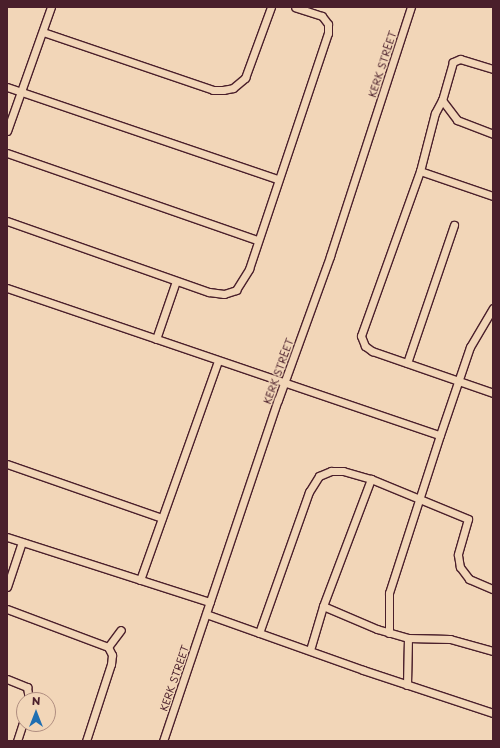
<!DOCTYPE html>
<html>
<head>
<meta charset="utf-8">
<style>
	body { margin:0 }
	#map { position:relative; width:500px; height:748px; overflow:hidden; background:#f2d6b8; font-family:"Playpen Sans",sans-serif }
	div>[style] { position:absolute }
	.roads { filter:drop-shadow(1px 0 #4a1f2b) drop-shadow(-1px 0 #4a1f2b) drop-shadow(0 1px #4a1f2b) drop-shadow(0 -1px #4a1f2b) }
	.minor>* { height:7px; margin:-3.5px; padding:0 3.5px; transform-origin:3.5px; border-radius:3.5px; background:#f2d6b8 }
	span { translate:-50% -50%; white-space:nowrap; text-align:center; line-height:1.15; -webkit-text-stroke:3px #f2d6b8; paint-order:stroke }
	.street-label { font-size:10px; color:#4a1f2b }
	.frame { position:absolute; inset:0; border:8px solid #4a1f2b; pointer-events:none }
	.north { position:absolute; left:16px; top:692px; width:40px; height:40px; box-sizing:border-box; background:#f2d6b8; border:1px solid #af8d80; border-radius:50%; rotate:0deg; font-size:11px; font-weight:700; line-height:16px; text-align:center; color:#4a1f2b }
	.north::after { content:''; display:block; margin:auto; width:14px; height:18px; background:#1f6fb2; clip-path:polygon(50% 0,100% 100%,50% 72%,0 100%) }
</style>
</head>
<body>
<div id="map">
	<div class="roads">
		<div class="minor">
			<i style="left:43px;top:32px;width:180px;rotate:18.8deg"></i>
			<i style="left:213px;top:90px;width:10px"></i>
			<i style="left:223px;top:90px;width:10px;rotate:-11deg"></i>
			<i style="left:233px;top:88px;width:16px;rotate:-40deg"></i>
			<i style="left:245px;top:78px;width:76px;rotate:-69.9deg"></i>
			<i style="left:493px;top:69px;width:34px;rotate:-163deg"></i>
			<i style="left:460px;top:59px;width:8px;rotate:157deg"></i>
			<i style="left:453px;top:62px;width:40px;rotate:106deg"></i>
			<i style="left:442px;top:100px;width:15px;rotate:118deg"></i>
			<i style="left:435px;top:113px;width:60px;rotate:104.5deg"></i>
			<i style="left:420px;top:171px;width:175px;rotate:109.7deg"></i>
			<i style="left:361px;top:336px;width:11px;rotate:68deg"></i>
			<i style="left:365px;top:346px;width:9px;rotate:36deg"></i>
			<i style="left:372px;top:351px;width:128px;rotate:19.1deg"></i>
			<i style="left:7px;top:87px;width:285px;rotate:18.8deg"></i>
			<i style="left:442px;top:100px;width:25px;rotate:53deg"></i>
			<i style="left:457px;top:120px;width:39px;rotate:21deg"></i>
			<i style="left:7px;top:131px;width:132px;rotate:-70.5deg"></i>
			<i style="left:7px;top:153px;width:265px;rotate:19.2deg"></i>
			<i style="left:420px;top:171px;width:77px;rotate:18.9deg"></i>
			<i style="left:7px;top:221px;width:214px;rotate:19.4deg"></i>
			<i style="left:209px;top:292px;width:15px;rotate:8deg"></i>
			<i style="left:224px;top:294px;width:13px;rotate:-18deg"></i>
			<i style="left:236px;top:290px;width:25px;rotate:-58deg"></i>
			<i style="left:249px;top:269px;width:249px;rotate:-71.5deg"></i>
			<i style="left:328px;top:33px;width:9px;rotate:-90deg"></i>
			<i style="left:328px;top:24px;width:10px;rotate:-127deg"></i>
			<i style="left:322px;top:16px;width:28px;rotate:-162deg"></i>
			<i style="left:7px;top:288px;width:457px;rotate:18.8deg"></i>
			<i style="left:440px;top:435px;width:166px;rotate:107.9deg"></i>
			<i style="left:389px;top:593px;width:40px;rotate:90deg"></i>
			<i style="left:156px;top:339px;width:61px;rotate:-71deg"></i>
			<i style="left:407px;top:363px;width:146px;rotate:-71.2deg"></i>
			<i style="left:440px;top:435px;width:93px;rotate:-71.2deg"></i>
			<i style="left:470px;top:347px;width:45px;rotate:-59.5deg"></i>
			<i style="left:7px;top:464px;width:164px;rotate:19.2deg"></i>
			<i style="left:7px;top:537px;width:213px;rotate:17.8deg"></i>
			<i style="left:140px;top:580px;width:232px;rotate:-70.4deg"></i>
			<i style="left:7px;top:587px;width:47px;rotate:-71.6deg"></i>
			<i style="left:323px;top:606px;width:136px;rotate:-69.3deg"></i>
			<i style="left:7px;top:609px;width:108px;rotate:20.6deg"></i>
			<i style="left:108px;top:647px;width:9px;rotate:63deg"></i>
			<i style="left:112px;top:655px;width:9px;rotate:96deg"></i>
			<i style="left:111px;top:664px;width:81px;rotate:108deg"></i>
			<i style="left:206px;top:614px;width:167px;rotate:19.6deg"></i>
			<i style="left:363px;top:670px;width:137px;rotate:18.3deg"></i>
			<i style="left:259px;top:633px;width:150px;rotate:-70.5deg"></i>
			<i style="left:309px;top:492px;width:19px;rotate:-58deg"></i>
			<i style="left:319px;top:476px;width:13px;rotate:-23deg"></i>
			<i style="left:331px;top:471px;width:12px"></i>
			<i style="left:343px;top:471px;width:29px;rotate:16deg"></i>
			<i style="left:371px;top:479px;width:105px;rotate:22.4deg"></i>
			<i style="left:468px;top:519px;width:37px;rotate:106deg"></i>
			<i style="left:458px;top:555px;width:12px;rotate:81deg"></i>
			<i style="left:460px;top:567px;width:15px;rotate:53deg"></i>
			<i style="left:469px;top:579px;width:26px;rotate:23deg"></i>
			<i style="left:108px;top:647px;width:21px;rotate:-53deg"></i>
			<i style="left:310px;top:650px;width:46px;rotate:-73.5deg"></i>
			<i style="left:323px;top:606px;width:59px;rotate:23.1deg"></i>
			<i style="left:377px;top:629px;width:32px;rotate:16deg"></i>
			<i style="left:408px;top:638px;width:42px;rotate:1.4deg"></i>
			<i style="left:450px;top:639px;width:45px;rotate:15.6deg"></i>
			<i style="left:7px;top:679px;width:22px;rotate:22deg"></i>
			<i style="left:27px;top:687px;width:13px;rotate:81deg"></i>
			<i style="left:407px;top:685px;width:47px;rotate:-88.8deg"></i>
			<i style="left:17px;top:741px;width:23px;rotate:-72deg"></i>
			<i style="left:163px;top:741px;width:360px;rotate:-71.4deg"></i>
			<i style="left:278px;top:400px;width:153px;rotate:-70.1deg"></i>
			<i style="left:330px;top:256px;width:262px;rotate:-72deg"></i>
		</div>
	</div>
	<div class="street-label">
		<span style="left:382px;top:64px;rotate:-72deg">KERK STREET</span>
		<span style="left:278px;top:371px;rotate:-70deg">KERK STREET</span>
		<span style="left:174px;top:678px;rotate:-71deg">KERK STREET</span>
	</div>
	<div class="frame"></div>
	<div class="north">N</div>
</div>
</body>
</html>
